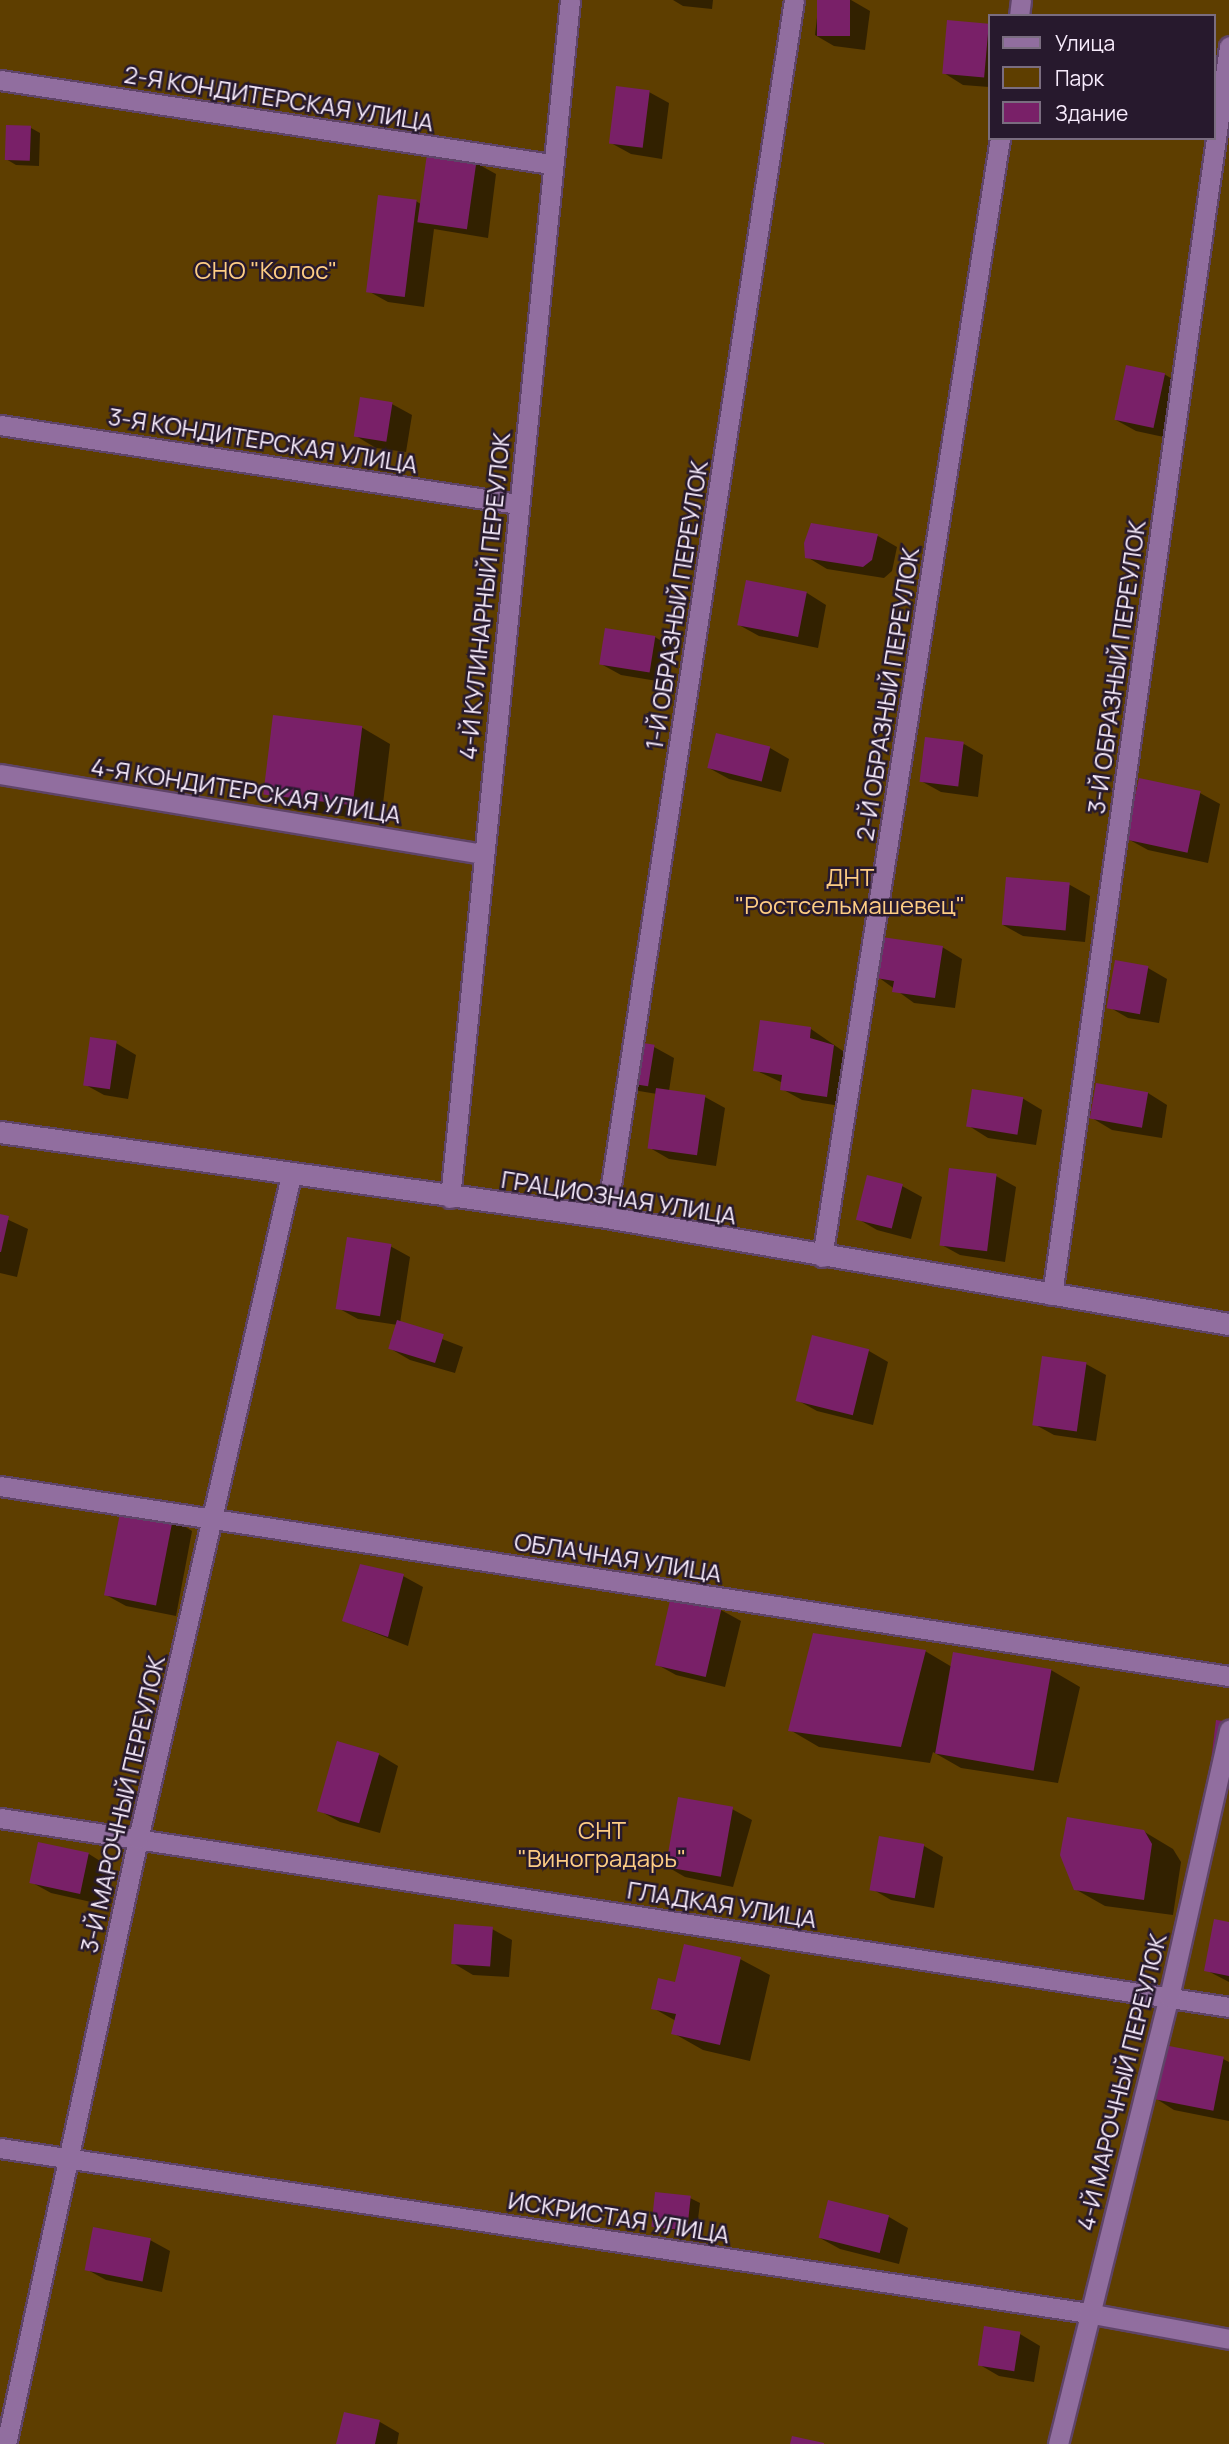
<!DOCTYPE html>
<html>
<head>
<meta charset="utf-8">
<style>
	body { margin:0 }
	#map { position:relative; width:1229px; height:2444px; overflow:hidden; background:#492955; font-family:Manrope,sans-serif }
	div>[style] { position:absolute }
	.green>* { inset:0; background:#5e3e00 }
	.shadow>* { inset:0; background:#0007 }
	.building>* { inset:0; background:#792068; transform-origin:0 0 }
	.roads { filter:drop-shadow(2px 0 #5f4468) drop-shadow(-2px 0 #5f4468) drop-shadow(0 2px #5f4468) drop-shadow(0 -2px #5f4468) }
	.lane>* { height:19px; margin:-9.5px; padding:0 9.5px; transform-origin:9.5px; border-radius:9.5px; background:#916e9f }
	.street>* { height:21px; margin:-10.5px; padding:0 10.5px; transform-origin:10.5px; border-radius:10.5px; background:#916e9f }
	span { translate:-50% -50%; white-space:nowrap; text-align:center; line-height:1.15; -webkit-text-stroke:5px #27192d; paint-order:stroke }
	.street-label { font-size:24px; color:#f7ebfc }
	.park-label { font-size:24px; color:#fecd84 }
	.legend { position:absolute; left:988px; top:14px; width:228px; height:126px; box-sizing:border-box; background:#27192d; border:2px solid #7a6d80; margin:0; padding:9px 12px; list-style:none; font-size:21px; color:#f7ebfc }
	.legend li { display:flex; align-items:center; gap:14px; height:35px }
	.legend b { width:35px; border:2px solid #7a6d80 }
</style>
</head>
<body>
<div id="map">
	<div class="green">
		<i style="clip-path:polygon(evenodd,0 0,1229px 0,1229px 2444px,0 2444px,0 0,989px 16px,1213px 16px,1213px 138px,989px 138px,989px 16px)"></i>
	</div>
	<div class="shadow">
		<i style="clip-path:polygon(673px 0,713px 0,712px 9px,683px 6px)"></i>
		<i style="clip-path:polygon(819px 0,851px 0,870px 11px,865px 50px,834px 46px,815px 35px)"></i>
		<i style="clip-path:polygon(949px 22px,989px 26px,989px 87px,963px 85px,944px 73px)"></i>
		<i style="clip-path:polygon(649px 92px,669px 103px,662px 159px,631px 154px,611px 143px)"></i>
		<i style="clip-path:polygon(31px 128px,40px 133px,39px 166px,16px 165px,6px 159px)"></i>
		<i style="clip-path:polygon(476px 163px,496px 174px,488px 238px,434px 229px,424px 307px,388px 302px,368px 291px,416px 201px,422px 205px)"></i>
		<i style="clip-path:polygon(1164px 374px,1184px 386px,1173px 439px,1136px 431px,1116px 420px)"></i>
		<i style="clip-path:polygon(392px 404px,412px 415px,406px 452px,376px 448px,356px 436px)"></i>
		<i style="clip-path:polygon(812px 525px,878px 536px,897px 547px,892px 571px,884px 578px,827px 569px,807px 557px)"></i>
		<i style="clip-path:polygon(747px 582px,807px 593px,826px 605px,818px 648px,759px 636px,739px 625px)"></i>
		<i style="clip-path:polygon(655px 637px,674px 649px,669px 683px,621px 675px,601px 664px)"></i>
		<i style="clip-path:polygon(361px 727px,390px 744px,381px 821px,295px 810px,265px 793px)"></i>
		<i style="clip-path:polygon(717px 735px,770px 748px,789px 759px,781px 792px,729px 779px,709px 768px)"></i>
		<i style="clip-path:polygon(964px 744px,983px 755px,978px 797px,941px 792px,921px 781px)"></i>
		<i style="clip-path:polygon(1200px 793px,1220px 804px,1208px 863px,1148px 850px,1128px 839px)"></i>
		<i style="clip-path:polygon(1008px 879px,1070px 885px,1090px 896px,1085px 942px,1023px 936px,1003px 925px)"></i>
		<i style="clip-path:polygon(942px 947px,962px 959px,955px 1008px,914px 1003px,878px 977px)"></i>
		<i style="clip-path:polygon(1148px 968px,1167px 979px,1159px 1023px,1128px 1018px,1109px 1007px)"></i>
		<i style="clip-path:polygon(811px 1029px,853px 1058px,847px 1107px,802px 1100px,782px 1089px,783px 1083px,755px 1070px)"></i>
		<i style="clip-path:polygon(116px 1043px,136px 1055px,128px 1099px,104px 1095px,84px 1084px)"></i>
		<i style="clip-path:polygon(654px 1047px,674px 1058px,669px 1091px,705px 1097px,725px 1108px,716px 1166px,669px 1159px,650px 1148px,657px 1094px,639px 1091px,619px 1080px)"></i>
		<i style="clip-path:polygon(1148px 1093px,1167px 1105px,1162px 1138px,1112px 1130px,1092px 1118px)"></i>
		<i style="clip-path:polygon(1022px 1098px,1042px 1110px,1036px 1145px,988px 1138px,969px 1126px)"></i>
		<i style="clip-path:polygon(996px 1176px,1016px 1187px,1005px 1262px,960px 1255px,940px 1244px)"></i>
		<i style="clip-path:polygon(902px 1186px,922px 1197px,911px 1239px,877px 1230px,858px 1219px)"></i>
		<i style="clip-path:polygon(0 1216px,28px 1229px,17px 1277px,0 1273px)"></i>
		<i style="clip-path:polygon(390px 1246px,410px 1257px,400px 1323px,463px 1347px,455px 1373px,410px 1360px,391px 1349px,398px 1325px,358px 1319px,338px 1308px)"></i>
		<i style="clip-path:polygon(813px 1337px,869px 1351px,888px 1362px,873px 1425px,817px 1411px,797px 1400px)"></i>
		<i style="clip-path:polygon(1086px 1364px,1106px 1375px,1096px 1441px,1054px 1435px,1034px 1424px)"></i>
		<i style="clip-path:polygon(173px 1519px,192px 1531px,176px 1616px,126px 1606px,106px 1595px)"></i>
		<i style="clip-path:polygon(403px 1576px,423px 1587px,408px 1646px,344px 1621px)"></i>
		<i style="clip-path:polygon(721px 1610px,741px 1621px,725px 1687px,676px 1675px,656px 1664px)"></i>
		<i style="clip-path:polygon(925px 1651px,952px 1667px,1051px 1670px,1080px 1687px,1058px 1783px,961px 1768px,933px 1752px,930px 1763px,819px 1747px,790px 1730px)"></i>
		<i style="clip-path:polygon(378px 1754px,398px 1766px,380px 1833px,340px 1822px,320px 1811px)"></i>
		<i style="clip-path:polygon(732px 1809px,752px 1820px,733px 1887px,685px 1877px,666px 1866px)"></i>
		<i style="clip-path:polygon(1143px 1831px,1173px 1849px,1181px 1862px,1173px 1915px,1105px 1906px,1075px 1889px)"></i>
		<i style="clip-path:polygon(39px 1844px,89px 1854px,108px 1866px,100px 1904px,51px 1893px,31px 1882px)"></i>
		<i style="clip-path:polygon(924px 1846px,943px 1857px,934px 1908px,891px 1900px,872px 1889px)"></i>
		<i style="clip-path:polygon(1229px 1924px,1229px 1982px,1206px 1970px)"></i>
		<i style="clip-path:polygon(492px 1929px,512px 1940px,509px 1977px,473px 1975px,453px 1963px)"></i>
		<i style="clip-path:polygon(740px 1959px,770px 1975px,750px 2061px,703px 2050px,673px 2033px,676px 2021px,653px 2008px,676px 1984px)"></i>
		<i style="clip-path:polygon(1223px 2059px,1229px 2062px,1229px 2121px,1174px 2110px,1155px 2098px)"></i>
		<i style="clip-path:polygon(690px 2198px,700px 2203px,696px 2235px,653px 2226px)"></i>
		<i style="clip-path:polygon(829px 2202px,889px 2217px,908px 2228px,899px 2264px,840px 2249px,820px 2238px)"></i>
		<i style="clip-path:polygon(150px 2240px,170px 2251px,162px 2292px,106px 2280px,86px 2269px)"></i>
		<i style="clip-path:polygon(1020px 2334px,1040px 2346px,1034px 2382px,999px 2376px,980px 2365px)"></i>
		<i style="clip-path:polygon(345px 2414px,380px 2422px,399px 2433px,397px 2444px,338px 2444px)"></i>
	</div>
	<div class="building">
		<i style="left:817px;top:0;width:33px;height:36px"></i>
		<i style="left:947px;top:20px;width:42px;height:54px;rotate:5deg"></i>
		<i style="left:616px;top:86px;width:34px;height:58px;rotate:7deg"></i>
		<i style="left:6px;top:125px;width:25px;height:35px;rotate:2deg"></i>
		<i style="left:427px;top:154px;width:50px;height:69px;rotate:8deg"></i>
		<i style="left:378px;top:195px;width:39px;height:98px;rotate:7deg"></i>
		<i style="left:1126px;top:365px;width:40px;height:56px;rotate:12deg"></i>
		<i style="left:360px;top:397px;width:33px;height:40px;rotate:9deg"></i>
		<i style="clip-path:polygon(811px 523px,878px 534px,872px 560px,863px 567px,805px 558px,804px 543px)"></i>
		<i style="left:746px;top:580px;width:62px;height:46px;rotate:11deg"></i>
		<i style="left:605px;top:628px;width:51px;height:37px;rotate:9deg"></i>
		<i style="left:273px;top:715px;width:90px;height:80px;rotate:7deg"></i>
		<i style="left:716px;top:733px;width:56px;height:36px;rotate:14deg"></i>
		<i style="left:925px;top:737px;width:39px;height:45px;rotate:7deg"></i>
		<i style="left:1139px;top:778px;width:63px;height:63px;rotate:12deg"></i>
		<i style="left:1006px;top:877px;width:64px;height:48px;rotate:5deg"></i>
		<i style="clip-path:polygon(882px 937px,943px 946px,935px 998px,892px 992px,894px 981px,876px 978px)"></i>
		<i style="left:1115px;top:960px;width:34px;height:49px;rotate:10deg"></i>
		<i style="clip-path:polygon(760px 1020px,811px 1027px,810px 1038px,834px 1045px,827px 1097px,780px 1090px,782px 1075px,753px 1071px)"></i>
		<i style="left:90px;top:1037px;width:27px;height:49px;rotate:8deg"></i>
		<i style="left:624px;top:1040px;width:31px;height:42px;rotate:9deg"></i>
		<i style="left:1096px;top:1083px;width:53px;height:36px;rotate:10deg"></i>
		<i style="left:656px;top:1088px;width:50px;height:61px;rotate:8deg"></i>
		<i style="left:972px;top:1089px;width:52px;height:38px;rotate:9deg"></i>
		<i style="left:949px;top:1168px;width:48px;height:78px;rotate:7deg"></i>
		<i style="left:867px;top:1175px;width:37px;height:46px;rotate:14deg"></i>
		<i style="clip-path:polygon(0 1214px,9px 1216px,1px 1252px,0 1252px)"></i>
		<i style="left:347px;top:1237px;width:45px;height:73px;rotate:9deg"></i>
		<i style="left:397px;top:1320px;width:49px;height:30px;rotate:17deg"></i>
		<i style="left:812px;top:1335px;width:59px;height:68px;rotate:14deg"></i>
		<i style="left:1042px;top:1356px;width:45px;height:70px;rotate:8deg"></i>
		<i style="left:121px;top:1508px;width:53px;height:89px;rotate:11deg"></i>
		<i style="clip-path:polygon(360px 1564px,404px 1574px,388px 1637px,342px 1621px)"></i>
		<i style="left:671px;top:1596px;width:52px;height:71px;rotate:13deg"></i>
		<i style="clip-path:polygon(813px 1633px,926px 1650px,901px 1747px,788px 1731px)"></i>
		<i style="left:953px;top:1652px;width:100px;height:103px;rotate:10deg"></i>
		<i style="clip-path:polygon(1216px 1720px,1229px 1722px,1229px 1779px,1209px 1777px)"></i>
		<i style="left:337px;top:1741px;width:44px;height:73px;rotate:16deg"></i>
		<i style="left:678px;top:1797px;width:56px;height:71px;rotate:10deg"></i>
		<i style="clip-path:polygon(1067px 1817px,1144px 1830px,1152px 1844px,1144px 1900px,1074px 1890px,1060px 1855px)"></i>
		<i style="left:879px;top:1836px;width:46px;height:55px;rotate:10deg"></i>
		<i style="left:38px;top:1842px;width:52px;height:42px;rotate:12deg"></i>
		<i style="clip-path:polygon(1214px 1919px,1229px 1922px,1229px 1976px,1204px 1971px)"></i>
		<i style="left:454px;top:1924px;width:39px;height:40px;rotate:4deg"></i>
		<i style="clip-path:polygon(684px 1944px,741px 1957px,720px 2045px,671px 2034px,676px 2014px,651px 2009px,658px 1978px,675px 1982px)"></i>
		<i style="left:1164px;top:2045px;width:61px;height:55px;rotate:11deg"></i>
		<i style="left:655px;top:2192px;width:36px;height:35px;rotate:6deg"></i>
		<i style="left:828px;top:2200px;width:63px;height:39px;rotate:14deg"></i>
		<i style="left:93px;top:2227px;width:59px;height:44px;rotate:11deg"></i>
		<i style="left:984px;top:2326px;width:37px;height:40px;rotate:9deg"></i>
		<i style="clip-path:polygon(344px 2412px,380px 2420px,375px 2444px,336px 2444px)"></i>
		<i style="clip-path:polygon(792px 2436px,824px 2443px,824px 2444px,790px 2444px)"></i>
	</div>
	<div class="roads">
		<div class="lane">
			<i style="left:1019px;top:16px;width:16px;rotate:-83deg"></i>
			<i style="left:0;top:80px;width:557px;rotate:8.67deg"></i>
			<i style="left:0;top:425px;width:524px;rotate:8.67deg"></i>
			<i style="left:0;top:774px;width:490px;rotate:9.4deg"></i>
			<i style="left:450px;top:1198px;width:1204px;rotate:-84.28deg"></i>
			<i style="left:606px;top:1217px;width:1231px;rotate:-81.22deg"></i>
			<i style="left:822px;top:1257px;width:1133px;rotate:-80.96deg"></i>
			<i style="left:1052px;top:1295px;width:1261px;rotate:-81.93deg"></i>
			<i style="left:0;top:1486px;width:1244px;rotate:8.79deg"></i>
			<i style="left:0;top:1818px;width:1243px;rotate:8.74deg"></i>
			<i style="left:0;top:2148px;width:1100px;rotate:8.62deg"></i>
			<i style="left:1088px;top:2313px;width:143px;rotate:10.4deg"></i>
			<i style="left:6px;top:2444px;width:619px;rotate:-77.69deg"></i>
			<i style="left:138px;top:1839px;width:681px;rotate:-77.02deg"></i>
			<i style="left:1058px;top:2444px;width:461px;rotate:-76.1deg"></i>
			<i style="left:1169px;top:1997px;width:274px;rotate:-77.3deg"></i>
		</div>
		<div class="street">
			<i style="left:0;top:1132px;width:612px;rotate:7.98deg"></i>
			<i style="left:606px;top:1217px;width:632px;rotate:9.75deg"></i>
		</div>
	</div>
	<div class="street-label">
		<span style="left:279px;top:98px;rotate:9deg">2-Я КОНДИТЕРСКАЯ УЛИЦА</span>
		<span style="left:263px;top:440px;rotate:9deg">3-Я КОНДИТЕРСКАЯ УЛИЦА</span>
		<span style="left:484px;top:596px;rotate:-84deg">4-Й КУЛИНАРНЫЙ ПЕРЕУЛОК</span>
		<span style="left:676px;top:605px;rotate:-81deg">1-Й ОБРАЗНЫЙ ПЕРЕУЛОК</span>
		<span style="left:1116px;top:667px;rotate:-82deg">3-Й ОБРАЗНЫЙ ПЕРЕУЛОК</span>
		<span style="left:887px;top:694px;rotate:-81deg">2-Й ОБРАЗНЫЙ ПЕРЕУЛОК</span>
		<span style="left:246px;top:790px;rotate:9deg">4-Я КОНДИТЕРСКАЯ УЛИЦА</span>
		<span style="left:619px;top:1197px;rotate:9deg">ГРАЦИОЗНАЯ УЛИЦА</span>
		<span style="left:618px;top:1557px;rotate:9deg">ОБЛАЧНАЯ УЛИЦА</span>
		<span style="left:122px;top:1804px;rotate:-77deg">3-Й МАРОЧНЫЙ ПЕРЕУЛОК</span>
		<span style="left:722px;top:1904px;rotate:9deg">ГЛАДКАЯ УЛИЦА</span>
		<span style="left:1121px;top:2082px;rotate:-76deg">4-Й МАРОЧНЫЙ ПЕРЕУЛОК</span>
		<span style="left:619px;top:2217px;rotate:9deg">ИСКРИСТАЯ УЛИЦА</span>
	</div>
	<div class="park-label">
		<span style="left:266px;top:270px">СНО "Колос"</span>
		<span style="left:850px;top:891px">ДНТ<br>"Ростсельмашевец"</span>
		<span style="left:602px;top:1844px">СНТ<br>"Виноградарь"</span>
	</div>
	<ul class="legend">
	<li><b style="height:9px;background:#916e9f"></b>Улица</li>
	<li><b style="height:19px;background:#5e3e00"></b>Парк</li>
	<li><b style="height:19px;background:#792068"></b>Здание</li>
	</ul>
</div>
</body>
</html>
